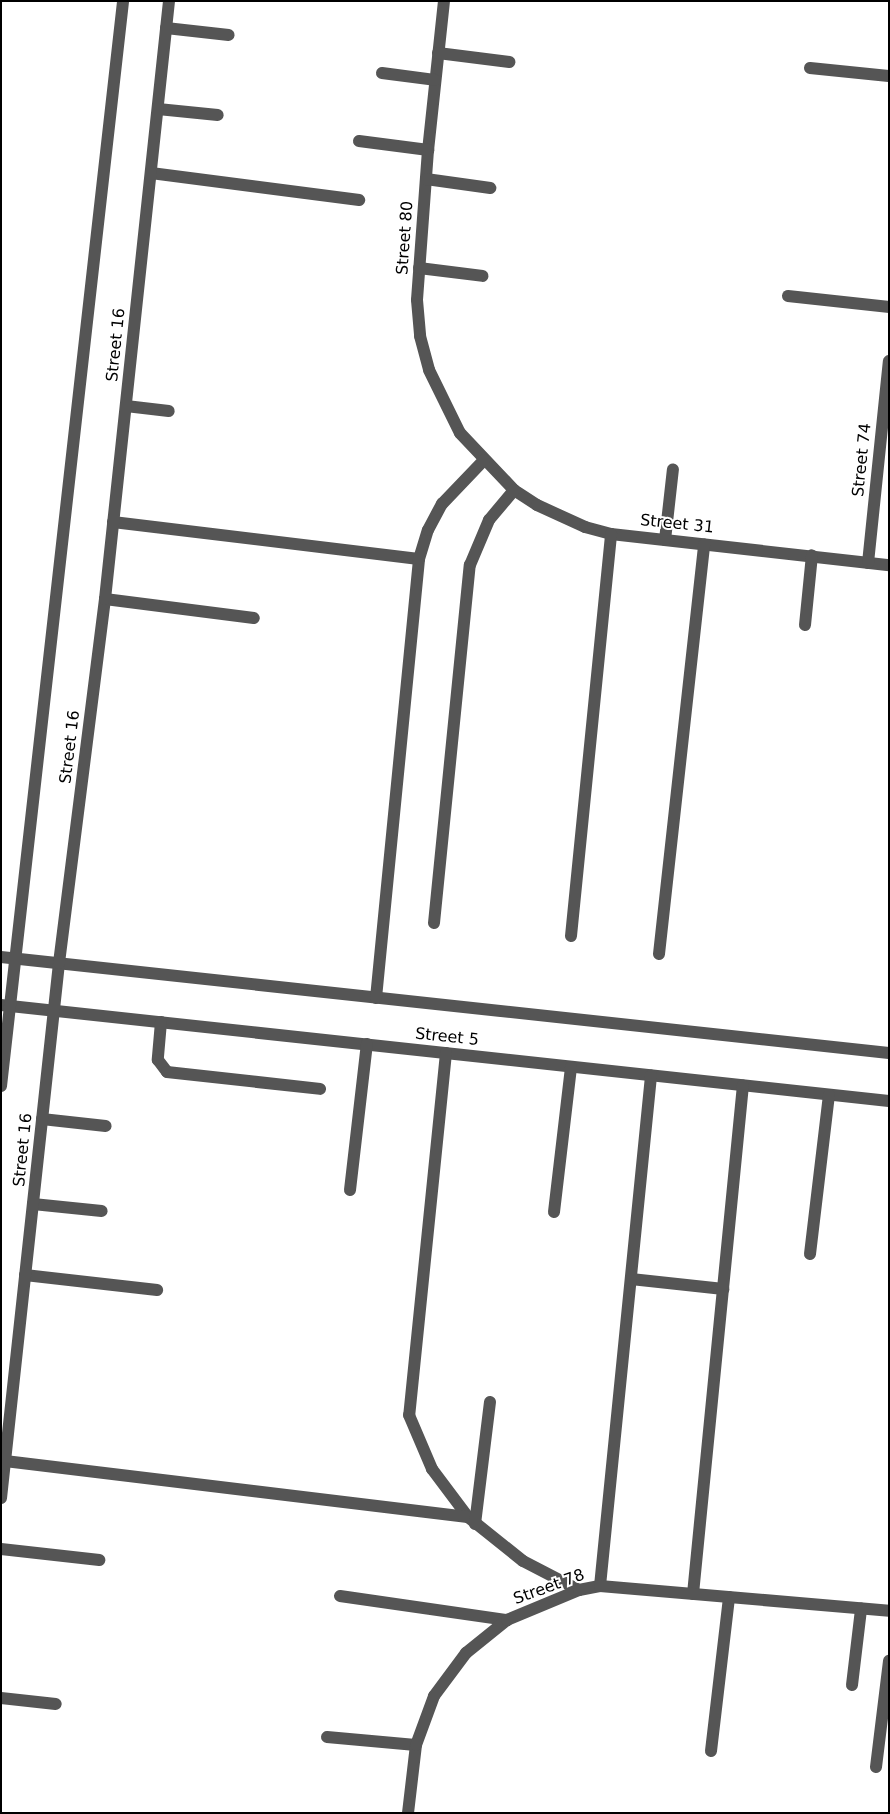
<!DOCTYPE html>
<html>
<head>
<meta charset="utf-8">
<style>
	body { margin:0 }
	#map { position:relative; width:890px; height:1814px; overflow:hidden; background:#fff; font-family:"DejaVu Sans",sans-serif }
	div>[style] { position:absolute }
	.minor>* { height:12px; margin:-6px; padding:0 6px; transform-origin:6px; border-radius:6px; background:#555 }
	span { translate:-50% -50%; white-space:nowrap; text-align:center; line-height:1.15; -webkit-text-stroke:4px #fff; paint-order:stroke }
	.street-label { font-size:16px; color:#000 }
	.frame { position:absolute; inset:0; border:2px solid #000; pointer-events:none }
</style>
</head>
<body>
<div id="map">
	<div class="minor">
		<i style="left:444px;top:1px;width:150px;rotate:96.1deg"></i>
		<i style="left:428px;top:150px;width:150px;rotate:94.2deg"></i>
		<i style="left:417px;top:300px;width:36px;rotate:85deg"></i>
		<i style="left:420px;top:336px;width:35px;rotate:75deg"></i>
		<i style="left:429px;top:370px;width:70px;rotate:63.8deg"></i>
		<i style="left:460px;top:433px;width:79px;rotate:46.5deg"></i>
		<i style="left:514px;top:490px;width:27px;rotate:33deg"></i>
		<i style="left:537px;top:505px;width:53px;rotate:24.6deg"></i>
		<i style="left:585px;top:527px;width:27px;rotate:15deg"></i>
		<i style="left:611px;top:534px;width:280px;rotate:6.4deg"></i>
		<i style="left:166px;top:28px;width:63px;rotate:6.3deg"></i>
		<i style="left:438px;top:53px;width:72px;rotate:7.2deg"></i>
		<i style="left:810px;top:68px;width:79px;rotate:5.8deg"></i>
		<i style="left:382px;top:73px;width:53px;rotate:7.5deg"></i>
		<i style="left:158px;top:109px;width:60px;rotate:5.7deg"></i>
		<i style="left:359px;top:141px;width:70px;rotate:7.4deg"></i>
		<i style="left:151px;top:173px;width:210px;rotate:7.4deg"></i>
		<i style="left:426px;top:179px;width:65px;rotate:8deg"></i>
		<i style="left:419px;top:268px;width:64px;rotate:7.1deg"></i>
		<i style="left:788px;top:296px;width:102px;rotate:6.2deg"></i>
		<i style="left:126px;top:406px;width:43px;rotate:6.6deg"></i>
		<i style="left:113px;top:522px;width:308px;rotate:6.9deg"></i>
		<i style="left:665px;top:540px;width:71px;rotate:-83.6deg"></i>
		<i style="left:868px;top:563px;width:203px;rotate:-84.1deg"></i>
		<i style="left:105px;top:599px;width:150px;rotate:7.3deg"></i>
		<i style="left:805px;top:625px;width:70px;rotate:-84.3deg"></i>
		<i style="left:434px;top:923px;width:360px;rotate:-84.3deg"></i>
		<i style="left:470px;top:565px;width:49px;rotate:-67.1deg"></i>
		<i style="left:489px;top:520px;width:39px;rotate:-50deg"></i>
		<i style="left:571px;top:936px;width:404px;rotate:-84.3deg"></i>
		<i style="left:659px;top:954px;width:412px;rotate:-83.7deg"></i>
		<i style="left:1px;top:957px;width:893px;rotate:6.17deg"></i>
		<i style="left:376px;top:998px;width:441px;rotate:-84.4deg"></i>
		<i style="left:419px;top:559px;width:30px;rotate:-73deg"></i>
		<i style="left:428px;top:530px;width:30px;rotate:-62deg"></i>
		<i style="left:442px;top:504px;width:61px;rotate:-46.3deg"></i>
		<i style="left:1px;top:1005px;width:893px;rotate:6.17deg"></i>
		<i style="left:161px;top:1022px;width:38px;rotate:95deg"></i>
		<i style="left:158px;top:1060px;width:15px;rotate:53deg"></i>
		<i style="left:167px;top:1072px;width:154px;rotate:6.3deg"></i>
		<i style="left:446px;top:1053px;width:364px;rotate:95.8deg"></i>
		<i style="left:409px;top:1415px;width:59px;rotate:66.9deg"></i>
		<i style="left:432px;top:1469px;width:60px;rotate:53.1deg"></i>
		<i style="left:468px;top:1517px;width:70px;rotate:38.7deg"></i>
		<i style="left:523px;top:1561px;width:63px;rotate:27.4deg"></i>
		<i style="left:1px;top:1086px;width:1092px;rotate:-83.58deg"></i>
		<i style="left:42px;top:1119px;width:64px;rotate:6.2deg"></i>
		<i style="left:350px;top:1190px;width:147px;rotate:-83.4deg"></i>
		<i style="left:33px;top:1204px;width:69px;rotate:5.8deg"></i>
		<i style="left:554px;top:1212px;width:146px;rotate:-83.3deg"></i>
		<i style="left:810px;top:1254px;width:160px;rotate:-83.2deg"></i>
		<i style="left:25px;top:1275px;width:133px;rotate:6.5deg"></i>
		<i style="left:631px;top:1279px;width:93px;rotate:6.2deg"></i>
		<i style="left:5px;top:1461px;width:466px;rotate:6.9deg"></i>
		<i style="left:1px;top:1498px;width:538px;rotate:-83.81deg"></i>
		<i style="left:59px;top:963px;width:367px;rotate:-82.8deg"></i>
		<i style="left:105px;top:599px;width:601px;rotate:-83.89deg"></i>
		<i style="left:475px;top:1524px;width:123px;rotate:-83deg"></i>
		<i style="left:1px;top:1549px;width:99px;rotate:6.4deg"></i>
		<i style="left:600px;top:1586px;width:513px;rotate:-84.29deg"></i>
		<i style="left:693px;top:1594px;width:511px;rotate:-84.39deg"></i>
		<i style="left:340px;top:1596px;width:169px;rotate:8.2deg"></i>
		<i style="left:852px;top:1685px;width:77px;rotate:-83.2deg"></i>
		<i style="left:1px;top:1698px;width:55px;rotate:6.2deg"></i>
		<i style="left:327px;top:1737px;width:89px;rotate:5.1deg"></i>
		<i style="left:711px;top:1751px;width:155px;rotate:-83.3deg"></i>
		<i style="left:876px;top:1767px;width:107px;rotate:-83deg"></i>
		<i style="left:408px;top:1813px;width:68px;rotate:-83.3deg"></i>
		<i style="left:416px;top:1745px;width:52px;rotate:-69.8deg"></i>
		<i style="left:434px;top:1696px;width:54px;rotate:-53.3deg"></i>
		<i style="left:466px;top:1653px;width:53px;rotate:-38.8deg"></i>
		<i style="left:507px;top:1620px;width:78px;rotate:-22.6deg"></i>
		<i style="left:579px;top:1590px;width:21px;rotate:-11deg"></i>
		<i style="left:600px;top:1586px;width:290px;rotate:4.9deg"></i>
	</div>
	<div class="street-label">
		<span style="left:405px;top:238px;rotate:-86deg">Street 80</span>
		<span style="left:116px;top:345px;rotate:-84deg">Street 16</span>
		<span style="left:862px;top:460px;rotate:-84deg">Street 74</span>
		<span style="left:677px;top:524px;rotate:6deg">Street 31</span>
		<span style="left:70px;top:747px;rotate:-83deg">Street 16</span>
		<span style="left:447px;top:1037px;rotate:6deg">Street 5</span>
		<span style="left:23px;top:1150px;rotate:-84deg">Street 16</span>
		<span style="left:549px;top:1587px;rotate:-20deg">Street 78</span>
	</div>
	<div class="frame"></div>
</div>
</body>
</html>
